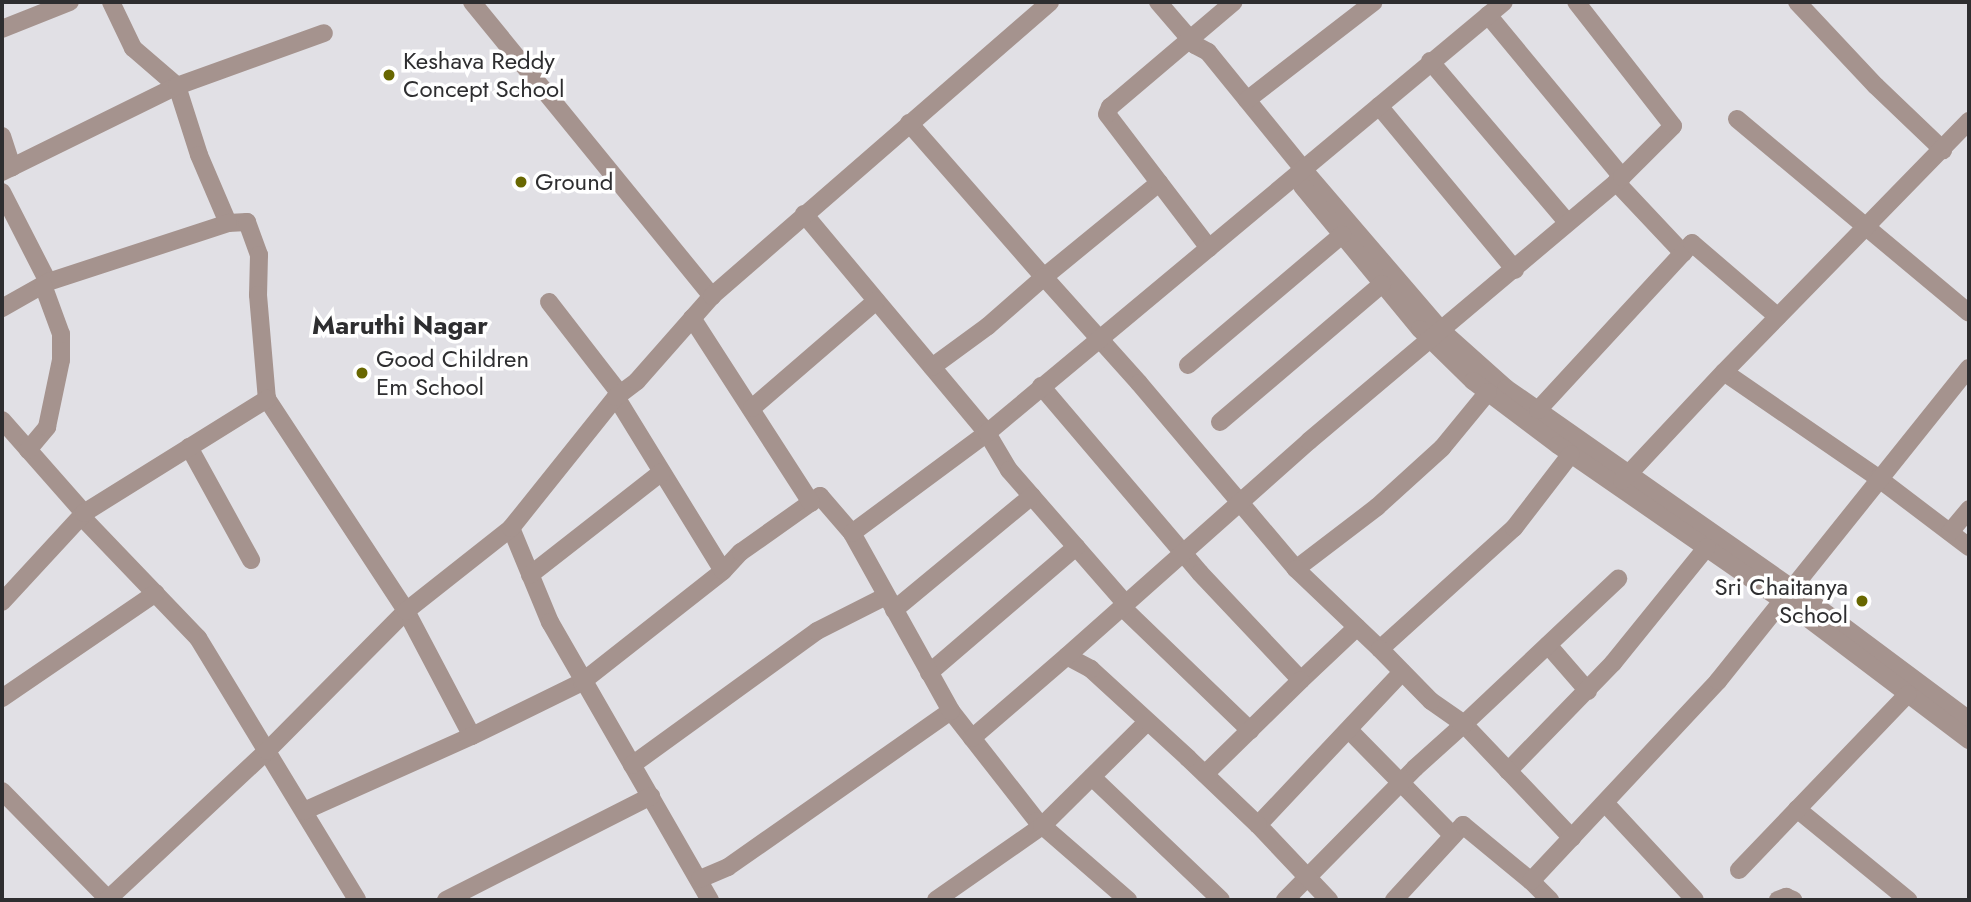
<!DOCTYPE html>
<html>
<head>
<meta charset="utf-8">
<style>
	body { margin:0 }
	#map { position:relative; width:1971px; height:902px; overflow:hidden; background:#e1e0e5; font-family:Jost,sans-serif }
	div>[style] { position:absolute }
	.street>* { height:18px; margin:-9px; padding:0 9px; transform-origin:9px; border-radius:9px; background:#a5938e }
	.dots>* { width:19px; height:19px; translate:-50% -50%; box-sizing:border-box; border:4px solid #fff; border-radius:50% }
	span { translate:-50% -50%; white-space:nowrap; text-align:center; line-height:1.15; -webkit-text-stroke:7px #fff; paint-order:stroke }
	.poi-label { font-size:24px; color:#2e2e30 }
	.left { translate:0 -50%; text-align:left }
	.right { translate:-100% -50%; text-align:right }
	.neighbourhood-label { font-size:26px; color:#2e2e30; font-weight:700 }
	.frame { position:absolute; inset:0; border:4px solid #2e2e30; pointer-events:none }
</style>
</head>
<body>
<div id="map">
	<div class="street">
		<i style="left:111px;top:2px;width:51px;rotate:64.4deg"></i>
		<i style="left:133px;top:48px;width:58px;rotate:40.8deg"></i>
		<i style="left:177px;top:86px;width:72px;rotate:72.3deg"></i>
		<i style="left:199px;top:155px;width:74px;rotate:66.9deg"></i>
		<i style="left:228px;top:223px;width:19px;rotate:-3deg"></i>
		<i style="left:247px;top:222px;width:35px;rotate:70deg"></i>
		<i style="left:259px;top:255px;width:40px;rotate:91.4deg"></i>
		<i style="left:258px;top:295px;width:104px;rotate:85.1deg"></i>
		<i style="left:267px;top:399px;width:254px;rotate:56.7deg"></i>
		<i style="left:406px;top:611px;width:141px;rotate:62.2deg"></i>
		<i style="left:472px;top:736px;width:123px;rotate:-26.1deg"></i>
		<i style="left:582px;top:682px;width:179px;rotate:-38.2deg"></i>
		<i style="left:723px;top:571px;width:26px;rotate:-47deg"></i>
		<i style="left:741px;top:552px;width:97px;rotate:-35.3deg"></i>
		<i style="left:820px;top:496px;width:49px;rotate:49.1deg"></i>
		<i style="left:472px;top:2px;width:380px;rotate:50.8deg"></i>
		<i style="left:1158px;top:2px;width:57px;rotate:49.3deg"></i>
		<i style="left:1195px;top:45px;width:15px;rotate:28deg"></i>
		<i style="left:1208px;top:52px;width:151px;rotate:50.9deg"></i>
		<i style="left:1303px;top:169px;width:213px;rotate:49.4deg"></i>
		<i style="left:1442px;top:331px;width:86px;rotate:41.7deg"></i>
		<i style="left:1506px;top:388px;width:349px;rotate:35deg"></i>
		<i style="left:1792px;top:588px;width:221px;rotate:36.7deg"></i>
		<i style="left:1797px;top:2px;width:115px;rotate:46.8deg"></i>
		<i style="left:1876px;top:86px;width:93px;rotate:43.7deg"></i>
		<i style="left:1488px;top:15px;width:210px;rotate:50.4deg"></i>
		<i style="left:2px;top:29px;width:73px;rotate:-21.7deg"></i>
		<i style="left:1430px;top:61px;width:211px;rotate:49.6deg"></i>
		<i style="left:1247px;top:100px;width:160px;rotate:-37.7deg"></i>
		<i style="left:1379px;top:106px;width:213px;rotate:50.3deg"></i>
		<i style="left:1737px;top:119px;width:302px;rotate:39.9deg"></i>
		<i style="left:909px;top:123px;width:205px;rotate:48.8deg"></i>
		<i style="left:1044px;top:277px;width:149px;rotate:-39.3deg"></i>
		<i style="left:2px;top:136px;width:33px;rotate:72deg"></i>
		<i style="left:2px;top:172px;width:195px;rotate:-26.2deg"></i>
		<i style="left:177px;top:86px;width:156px;rotate:-19.8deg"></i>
		<i style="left:1616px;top:182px;width:98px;rotate:46.7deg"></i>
		<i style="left:1302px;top:186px;width:185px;rotate:50.5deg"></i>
		<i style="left:1420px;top:329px;width:74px;rotate:44.5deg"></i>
		<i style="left:1473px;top:381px;width:106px;rotate:37deg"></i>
		<i style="left:1558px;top:445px;width:300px;rotate:34.7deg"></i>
		<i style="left:1805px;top:616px;width:206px;rotate:37.1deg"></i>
		<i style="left:2px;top:192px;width:101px;rotate:62.9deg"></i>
		<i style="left:48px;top:282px;width:53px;rotate:150.5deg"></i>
		<i style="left:804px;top:214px;width:285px;rotate:50.1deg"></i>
		<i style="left:987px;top:433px;width:43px;rotate:59.3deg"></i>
		<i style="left:1009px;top:470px;width:178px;rotate:48.9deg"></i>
		<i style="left:1209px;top:248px;width:168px;rotate:-127.3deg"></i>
		<i style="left:1107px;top:114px;width:8px;rotate:-67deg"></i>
		<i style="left:1110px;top:107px;width:162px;rotate:-40.3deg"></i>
		<i style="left:48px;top:282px;width:189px;rotate:-18.1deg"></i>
		<i style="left:549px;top:302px;width:116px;rotate:52.3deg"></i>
		<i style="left:692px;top:318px;width:220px;rotate:57.2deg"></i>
		<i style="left:1188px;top:365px;width:202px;rotate:-40.2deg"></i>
		<i style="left:932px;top:367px;width:69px;rotate:-36.2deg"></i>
		<i style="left:988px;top:326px;width:74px;rotate:-41.2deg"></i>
		<i style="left:1044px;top:277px;width:142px;rotate:48.1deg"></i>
		<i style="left:1139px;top:383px;width:243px;rotate:49.8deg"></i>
		<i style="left:1724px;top:372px;width:187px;rotate:34.5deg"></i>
		<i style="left:1878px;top:478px;width:114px;rotate:37.2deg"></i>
		<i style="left:1041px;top:386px;width:245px;rotate:49.6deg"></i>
		<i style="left:1200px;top:573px;width:147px;rotate:46.7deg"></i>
		<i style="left:1301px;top:680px;width:77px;rotate:-43.4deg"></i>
		<i style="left:1488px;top:392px;width:72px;rotate:129.4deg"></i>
		<i style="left:1442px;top:448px;width:88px;rotate:137.8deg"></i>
		<i style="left:1377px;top:507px;width:102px;rotate:142.6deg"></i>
		<i style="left:1296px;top:569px;width:116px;rotate:43.6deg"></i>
		<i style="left:1380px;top:649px;width:181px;rotate:-42.1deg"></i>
		<i style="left:1514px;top:528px;width:93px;rotate:-52.4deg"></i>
		<i style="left:616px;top:397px;width:204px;rotate:58.4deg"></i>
		<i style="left:752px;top:408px;width:164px;rotate:-40.8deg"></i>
		<i style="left:1538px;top:410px;width:227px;rotate:-47.3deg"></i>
		<i style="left:1692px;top:243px;width:113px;rotate:40.7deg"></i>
		<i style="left:2px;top:420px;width:124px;rotate:48.6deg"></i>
		<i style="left:1220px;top:422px;width:213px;rotate:-40.4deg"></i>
		<i style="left:189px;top:447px;width:129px;rotate:61.2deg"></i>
		<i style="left:28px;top:450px;width:30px;rotate:-50deg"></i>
		<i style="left:47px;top:427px;width:68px;rotate:-78.2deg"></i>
		<i style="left:61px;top:360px;width:26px;rotate:-90deg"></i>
		<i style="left:61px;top:334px;width:52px;rotate:-110.2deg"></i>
		<i style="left:1622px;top:481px;width:149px;rotate:-46.9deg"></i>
		<i style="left:1724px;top:372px;width:351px;rotate:-45.7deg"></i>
		<i style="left:81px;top:516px;width:169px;rotate:46.2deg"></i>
		<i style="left:198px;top:638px;width:306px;rotate:58.7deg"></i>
		<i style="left:511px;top:528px;width:102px;rotate:67.5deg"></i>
		<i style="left:550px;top:622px;width:321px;rotate:60.1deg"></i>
		<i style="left:1950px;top:532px;width:30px;rotate:-50deg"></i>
		<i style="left:530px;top:575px;width:167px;rotate:-38deg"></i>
		<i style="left:2px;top:602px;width:121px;rotate:-47.3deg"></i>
		<i style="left:84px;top:513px;width:216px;rotate:-31.9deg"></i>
		<i style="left:1122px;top:607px;width:178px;rotate:43.9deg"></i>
		<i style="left:894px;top:610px;width:179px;rotate:-39.6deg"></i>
		<i style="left:1548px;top:645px;width:61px;rotate:49deg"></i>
		<i style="left:929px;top:673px;width:194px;rotate:-40.6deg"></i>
		<i style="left:2px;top:698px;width:186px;rotate:-34.3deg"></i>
		<i style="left:951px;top:711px;width:140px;rotate:52deg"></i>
		<i style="left:1037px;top:821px;width:121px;rotate:41deg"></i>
		<i style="left:1349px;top:730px;width:148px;rotate:45.5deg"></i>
		<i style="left:972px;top:738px;width:125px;rotate:-40.8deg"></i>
		<i style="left:632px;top:765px;width:228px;rotate:-35.9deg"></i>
		<i style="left:817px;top:631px;width:77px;rotate:-26.9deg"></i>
		<i style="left:1508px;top:771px;width:151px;rotate:-45.8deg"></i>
		<i style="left:1613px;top:663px;width:149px;rotate:-51deg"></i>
		<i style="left:1205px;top:774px;width:134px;rotate:-44.4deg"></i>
		<i style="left:1092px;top:777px;width:178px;rotate:43.6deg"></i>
		<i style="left:2px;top:791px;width:151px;rotate:45.5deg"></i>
		<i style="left:1605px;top:803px;width:132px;rotate:47.1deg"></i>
		<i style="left:1797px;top:809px;width:144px;rotate:39.3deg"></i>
		<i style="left:304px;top:811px;width:184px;rotate:-24.1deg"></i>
		<i style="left:1258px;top:825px;width:210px;rotate:-46.7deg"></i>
		<i style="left:1572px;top:838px;width:157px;rotate:-133.5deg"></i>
		<i style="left:1464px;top:724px;width:212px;rotate:-43.3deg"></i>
		<i style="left:1739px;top:870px;width:244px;rotate:-46.2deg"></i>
		<i style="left:700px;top:879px;width:30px;rotate:-23deg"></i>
		<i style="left:728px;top:867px;width:272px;rotate:-35deg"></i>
		<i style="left:951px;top:711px;width:204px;rotate:-119.1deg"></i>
		<i style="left:852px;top:533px;width:168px;rotate:-36.5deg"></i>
		<i style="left:987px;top:433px;width:673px;rotate:-39.82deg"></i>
		<i style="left:1531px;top:881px;width:27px;rotate:45deg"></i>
		<i style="left:107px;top:900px;width:219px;rotate:-43deg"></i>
		<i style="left:267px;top:751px;width:197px;rotate:-45.2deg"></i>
		<i style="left:406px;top:611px;width:134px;rotate:-38.3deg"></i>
		<i style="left:511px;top:528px;width:168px;rotate:-51.3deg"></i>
		<i style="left:616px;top:397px;width:26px;rotate:-37deg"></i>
		<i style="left:637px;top:381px;width:113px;rotate:-48.6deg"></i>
		<i style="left:712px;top:296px;width:448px;rotate:-41deg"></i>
		<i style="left:446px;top:900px;width:230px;rotate:-26.9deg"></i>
		<i style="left:936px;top:900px;width:129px;rotate:-34.9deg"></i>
		<i style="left:1042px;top:826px;width:148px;rotate:-44.7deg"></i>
		<i style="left:1285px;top:900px;width:185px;rotate:-45.4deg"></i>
		<i style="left:1415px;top:768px;width:66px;rotate:-41.9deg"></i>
		<i style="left:1464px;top:724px;width:40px;rotate:-145.1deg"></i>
		<i style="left:1431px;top:701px;width:73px;rotate:-134.4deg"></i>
		<i style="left:1329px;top:900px;width:103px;rotate:-133.4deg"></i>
		<i style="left:1258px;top:825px;width:97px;rotate:-136.3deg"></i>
		<i style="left:1188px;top:758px;width:132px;rotate:-137.5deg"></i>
		<i style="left:1091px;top:669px;width:27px;rotate:-152deg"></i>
		<i style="left:1067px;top:656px;width:324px;rotate:-41.6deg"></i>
		<i style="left:1309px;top:441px;width:409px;rotate:-40.1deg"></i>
		<i style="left:1622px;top:177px;width:72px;rotate:-45deg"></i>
		<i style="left:1673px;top:126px;width:157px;rotate:-128deg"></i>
		<i style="left:1394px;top:900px;width:102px;rotate:-47.4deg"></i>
		<i style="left:1463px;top:825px;width:88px;rotate:39.5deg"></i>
		<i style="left:1531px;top:881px;width:274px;rotate:-46.9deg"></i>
		<i style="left:1718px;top:681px;width:401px;rotate:-51.3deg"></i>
		<i style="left:1778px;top:900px;width:9px;rotate:-21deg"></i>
		<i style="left:1786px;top:897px;width:8px;rotate:23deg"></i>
	</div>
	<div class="dots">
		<i style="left:389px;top:75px;background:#686700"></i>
		<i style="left:521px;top:182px;background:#686700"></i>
		<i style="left:362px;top:373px;background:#686700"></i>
		<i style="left:1862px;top:601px;background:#686700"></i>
	</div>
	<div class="poi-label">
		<span class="left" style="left:403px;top:75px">Keshava Reddy<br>Concept School</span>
		<span class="left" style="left:535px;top:182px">Ground</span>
		<span class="left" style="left:376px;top:373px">Good Children<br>Em School</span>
		<span class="right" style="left:1848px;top:601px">Sri Chaitanya<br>School</span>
	</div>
	<div class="neighbourhood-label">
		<span style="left:400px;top:326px">Maruthi Nagar</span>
	</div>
	<div class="frame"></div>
</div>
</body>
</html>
